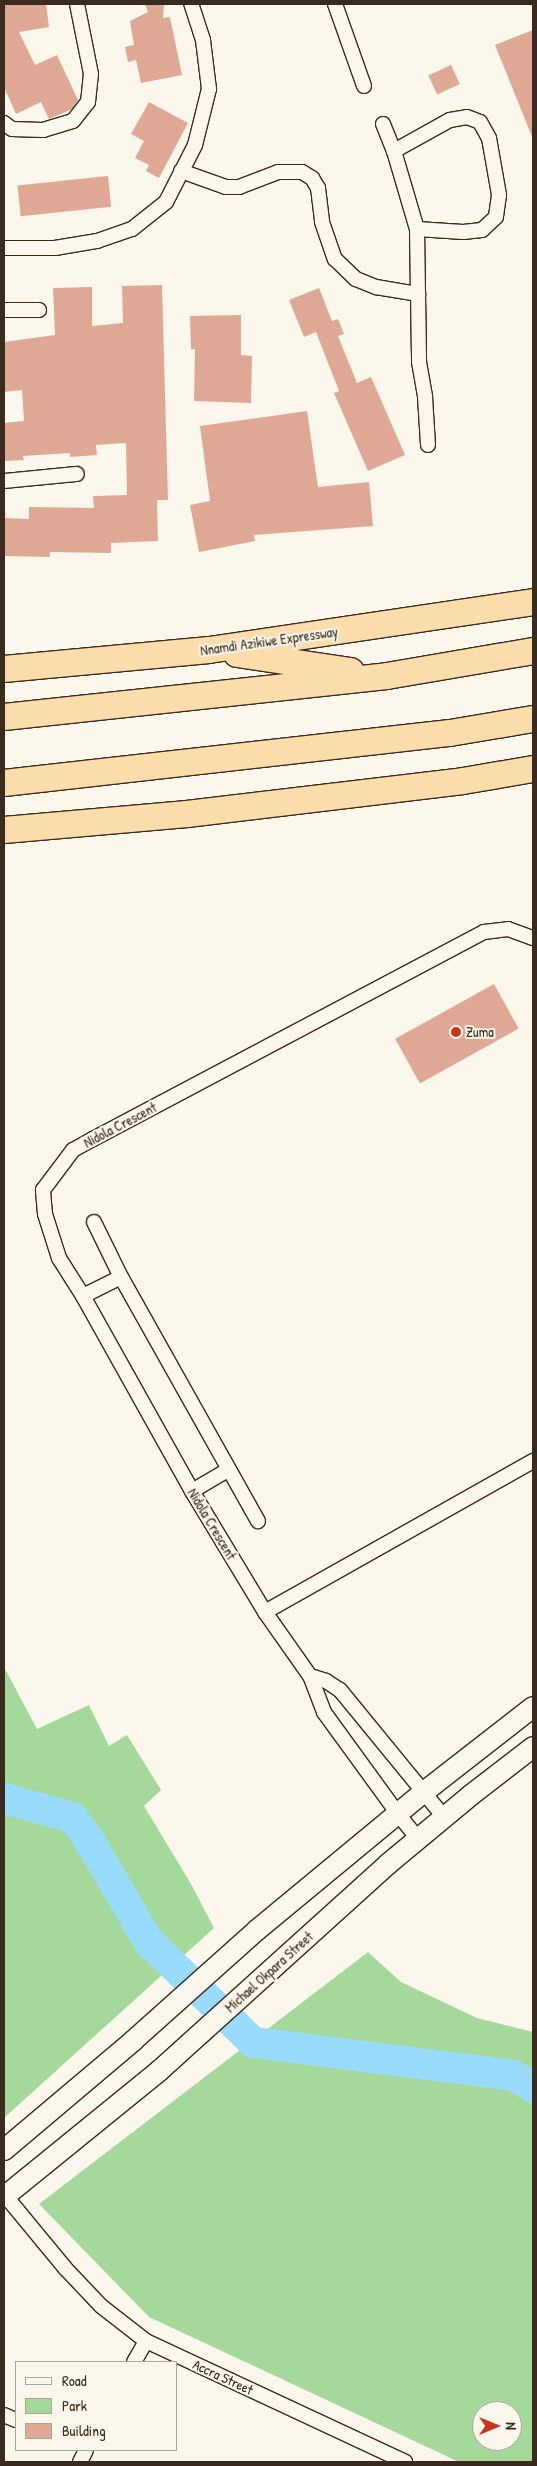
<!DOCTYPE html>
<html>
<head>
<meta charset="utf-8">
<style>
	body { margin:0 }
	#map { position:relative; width:537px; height:2466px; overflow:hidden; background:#fbf7ec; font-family:"Patrick Hand",sans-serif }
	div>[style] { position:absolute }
	.green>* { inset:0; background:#a5d99b }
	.river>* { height:31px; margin:-15.5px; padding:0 15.5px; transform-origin:15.5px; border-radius:15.5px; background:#99dbfb }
	.building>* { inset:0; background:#dea894; transform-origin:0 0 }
	.roads { filter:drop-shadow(1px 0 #3b2a1e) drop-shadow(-1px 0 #3b2a1e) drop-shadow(0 1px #3b2a1e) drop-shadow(0 -1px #3b2a1e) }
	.street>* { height:14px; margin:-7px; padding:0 7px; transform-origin:7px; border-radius:7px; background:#fbf7ec }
	.secondary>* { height:20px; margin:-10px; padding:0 10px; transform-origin:10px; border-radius:10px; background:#fbf7ec }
	.highway>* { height:26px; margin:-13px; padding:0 13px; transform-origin:13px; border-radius:13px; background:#faddab }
	.dots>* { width:14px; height:14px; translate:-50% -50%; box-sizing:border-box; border:2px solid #fbf7ec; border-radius:50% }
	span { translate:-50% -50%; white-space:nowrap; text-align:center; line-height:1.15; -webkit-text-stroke:4px #fbf7ec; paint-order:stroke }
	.street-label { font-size:14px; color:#3b2a1e }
	.poi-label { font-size:14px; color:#3b2a1e }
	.left { translate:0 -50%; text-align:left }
	.frame { position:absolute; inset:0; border:5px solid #3b2a1e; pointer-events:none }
	.legend { position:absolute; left:15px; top:2361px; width:162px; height:90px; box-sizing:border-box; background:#fbf7ec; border:1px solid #aea59a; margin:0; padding:6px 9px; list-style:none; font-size:15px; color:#3b2a1e }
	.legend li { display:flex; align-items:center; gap:10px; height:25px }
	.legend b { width:25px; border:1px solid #aea59a }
	.north { position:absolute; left:472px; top:2401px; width:50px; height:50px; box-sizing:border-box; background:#fbf7ec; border:1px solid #aea59a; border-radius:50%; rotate:90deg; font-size:14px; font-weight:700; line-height:20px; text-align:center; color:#3b2a1e }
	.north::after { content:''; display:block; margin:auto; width:18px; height:22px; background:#c8321e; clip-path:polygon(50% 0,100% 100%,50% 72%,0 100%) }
</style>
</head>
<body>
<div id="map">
	<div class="green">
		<i style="clip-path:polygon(4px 1667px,37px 1729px,89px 1705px,109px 1746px,127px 1735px,161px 1790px,144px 1806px,191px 1884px,214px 1928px,4px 2118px)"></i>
		<i style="clip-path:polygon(evenodd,368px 1952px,401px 1982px,477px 2018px,533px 2032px,533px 2462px,459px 2462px,149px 2317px,39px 2204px,368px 1952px,482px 2411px,512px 2411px,512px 2441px,482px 2441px,482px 2411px)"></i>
	</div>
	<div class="river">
		<i style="left:4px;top:1798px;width:71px;rotate:15.6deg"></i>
		<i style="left:72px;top:1817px;width:25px;rotate:53deg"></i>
		<i style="left:87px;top:1837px;width:121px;rotate:59.6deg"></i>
		<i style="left:148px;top:1941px;width:146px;rotate:43.9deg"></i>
		<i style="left:253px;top:2042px;width:262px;rotate:7.2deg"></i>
		<i style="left:513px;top:2075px;width:23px;rotate:31deg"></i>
	</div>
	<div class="building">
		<i style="clip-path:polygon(4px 4px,46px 4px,49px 27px,19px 32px,35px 65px,57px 55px,78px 100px,72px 109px,49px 119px,41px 102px,16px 114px,4px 87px)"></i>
		<i style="clip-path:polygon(145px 4px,164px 4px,163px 18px,170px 17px,182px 75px,141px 83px,136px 60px,128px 62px,125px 47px,134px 45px,130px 21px,148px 12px)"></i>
		<i style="clip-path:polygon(533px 30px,533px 139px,495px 45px)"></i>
		<i style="left:451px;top:65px;width:21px;height:25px;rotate:65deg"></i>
		<i style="clip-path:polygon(149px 102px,188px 123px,159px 178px,146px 171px,149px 165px,135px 158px,144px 141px,131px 134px)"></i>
		<i style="left:108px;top:176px;width:31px;height:91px;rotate:84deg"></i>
		<i style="clip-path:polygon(162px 285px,168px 500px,157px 500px,158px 541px,111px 543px,111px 553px,50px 552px,50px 557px,4px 556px,4px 518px,29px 519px,29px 507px,94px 508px,93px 496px,127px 495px,126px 443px,96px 445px,97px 455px,70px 457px,70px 453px,23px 456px,24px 460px,4px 461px,4px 423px,24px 421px,22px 390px,4px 392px,4px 342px,55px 335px,53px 288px,92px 287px,92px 326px,123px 323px,122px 286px)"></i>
		<i style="clip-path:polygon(319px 288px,332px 321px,338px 319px,344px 334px,338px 336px,357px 383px,371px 377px,405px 455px,368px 471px,334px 393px,339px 391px,316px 332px,304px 337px,289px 300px)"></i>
		<i style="clip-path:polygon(241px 315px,241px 355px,252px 356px,251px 403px,194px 401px,195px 349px,191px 349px,190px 316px)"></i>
		<i style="clip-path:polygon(307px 411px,318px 487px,369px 482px,373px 526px,254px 535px,255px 541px,199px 552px,190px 505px,210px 501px,200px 426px)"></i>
		<i style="left:494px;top:984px;width:51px;height:113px;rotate:61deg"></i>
	</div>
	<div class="roads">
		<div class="street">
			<i style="left:335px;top:4px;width:87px;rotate:70.5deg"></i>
			<i style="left:4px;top:123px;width:10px;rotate:37deg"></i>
			<i style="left:12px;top:129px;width:31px;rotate:2deg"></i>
			<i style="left:43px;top:130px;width:31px;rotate:-17deg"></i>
			<i style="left:73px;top:121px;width:24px;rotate:-52deg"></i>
			<i style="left:88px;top:102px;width:28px;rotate:-84deg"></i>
			<i style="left:91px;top:74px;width:71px;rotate:-101.3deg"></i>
			<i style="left:383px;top:124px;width:29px;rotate:68deg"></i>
			<i style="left:394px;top:151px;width:81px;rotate:73.6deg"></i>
			<i style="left:417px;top:229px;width:133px;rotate:89.1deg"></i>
			<i style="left:419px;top:362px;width:36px;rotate:80deg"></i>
			<i style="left:425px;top:397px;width:48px;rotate:86.4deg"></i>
			<i style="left:394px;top:151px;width:64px;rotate:-29deg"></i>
			<i style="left:450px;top:120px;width:17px;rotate:-10deg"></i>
			<i style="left:467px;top:117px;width:14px;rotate:21deg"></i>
			<i style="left:480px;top:122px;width:18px;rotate:61deg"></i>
			<i style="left:489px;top:138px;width:58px;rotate:80deg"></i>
			<i style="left:499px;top:195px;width:22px;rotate:98deg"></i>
			<i style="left:496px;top:217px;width:19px;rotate:137deg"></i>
			<i style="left:482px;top:230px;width:19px;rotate:174deg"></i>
			<i style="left:463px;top:232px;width:46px;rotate:-176.3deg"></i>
			<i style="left:181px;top:171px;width:48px;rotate:19.6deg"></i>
			<i style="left:226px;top:187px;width:13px"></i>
			<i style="left:239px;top:187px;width:42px;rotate:-21deg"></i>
			<i style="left:278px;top:172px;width:24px"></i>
			<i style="left:302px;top:172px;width:12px;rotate:31deg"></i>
			<i style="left:312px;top:178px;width:12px;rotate:59deg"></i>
			<i style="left:318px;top:188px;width:34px;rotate:83deg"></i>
			<i style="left:322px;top:222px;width:39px;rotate:71deg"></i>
			<i style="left:335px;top:259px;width:29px;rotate:44deg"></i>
			<i style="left:356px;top:279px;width:22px;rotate:22deg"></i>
			<i style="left:376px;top:287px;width:43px;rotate:9.5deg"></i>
			<i style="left:4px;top:248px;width:51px"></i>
			<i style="left:55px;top:248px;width:43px;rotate:-9.5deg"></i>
			<i style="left:97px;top:241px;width:37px;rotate:-19deg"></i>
			<i style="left:132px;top:229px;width:43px;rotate:-38.5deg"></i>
			<i style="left:166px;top:202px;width:64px;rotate:-63deg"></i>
			<i style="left:195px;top:145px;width:58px;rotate:-76deg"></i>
			<i style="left:209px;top:89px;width:49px;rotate:-97deg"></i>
			<i style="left:203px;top:40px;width:38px;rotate:-108deg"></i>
			<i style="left:4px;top:310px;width:35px"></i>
			<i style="left:4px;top:481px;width:73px;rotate:-5.5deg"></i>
			<i style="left:94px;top:1222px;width:61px;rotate:63.9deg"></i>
			<i style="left:121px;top:1277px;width:280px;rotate:60.7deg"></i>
			<i style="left:83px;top:1296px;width:42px;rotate:-26.6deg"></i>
			<i style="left:192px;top:1491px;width:42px;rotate:-30.3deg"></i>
			<i style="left:265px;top:1612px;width:308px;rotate:-29.4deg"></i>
			<i style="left:310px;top:1676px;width:17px;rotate:17deg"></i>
			<i style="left:326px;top:1681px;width:17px;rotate:33deg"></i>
			<i style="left:340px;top:1690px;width:164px;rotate:50.7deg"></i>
			<i style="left:419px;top:1840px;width:33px;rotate:-129deg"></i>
			<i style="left:398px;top:1814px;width:126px;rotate:-126deg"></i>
			<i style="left:324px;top:1712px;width:39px;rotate:-111deg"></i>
			<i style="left:310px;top:1676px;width:78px;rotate:-125.1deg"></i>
			<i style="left:265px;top:1612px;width:141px;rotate:-121.1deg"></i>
			<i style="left:192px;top:1491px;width:223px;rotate:-119.2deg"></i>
			<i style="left:83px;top:1296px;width:45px;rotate:-122.3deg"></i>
			<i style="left:59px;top:1258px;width:46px;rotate:-107.7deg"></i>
			<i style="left:45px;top:1214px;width:24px;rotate:-95deg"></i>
			<i style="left:43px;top:1190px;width:50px;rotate:-53.1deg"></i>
			<i style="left:73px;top:1150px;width:23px;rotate:-29deg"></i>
			<i style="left:93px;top:1139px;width:442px;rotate:-27.9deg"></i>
			<i style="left:484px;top:932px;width:24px;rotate:-7deg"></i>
			<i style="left:508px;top:929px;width:27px;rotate:20deg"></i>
			<i style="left:4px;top:2194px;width:96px;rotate:50.5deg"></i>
			<i style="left:65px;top:2268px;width:52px;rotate:46.5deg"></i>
			<i style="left:101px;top:2306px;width:57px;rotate:37.9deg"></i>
			<i style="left:146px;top:2341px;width:286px;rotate:25deg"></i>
			<i style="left:134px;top:2362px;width:24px;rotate:-60deg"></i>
			<i style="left:4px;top:2415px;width:13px;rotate:23deg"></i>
			<i style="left:80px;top:2462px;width:13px;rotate:-63deg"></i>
		</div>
		<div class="secondary">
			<i style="left:4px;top:2150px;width:170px;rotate:-40.2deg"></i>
			<i style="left:134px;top:2040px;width:165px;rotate:-41.8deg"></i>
			<i style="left:257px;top:1930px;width:217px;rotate:-39.6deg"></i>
			<i style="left:424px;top:1792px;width:138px;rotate:-37.9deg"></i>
			<i style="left:4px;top:2197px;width:200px;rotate:-39.1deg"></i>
			<i style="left:159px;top:2071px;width:309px;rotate:-42.1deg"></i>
			<i style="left:388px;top:1864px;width:108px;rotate:-39.7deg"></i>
			<i style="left:471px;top:1795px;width:78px;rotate:-37.7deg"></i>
		</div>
		<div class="highway">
			<i style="left:237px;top:654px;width:115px;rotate:8.5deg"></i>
			<i style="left:4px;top:669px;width:206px;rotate:-5.3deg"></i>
			<i style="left:209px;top:650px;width:328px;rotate:-8.4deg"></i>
			<i style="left:4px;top:717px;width:385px;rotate:-6.1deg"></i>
			<i style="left:387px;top:676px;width:148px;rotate:-9.7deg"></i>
			<i style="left:4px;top:783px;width:449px;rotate:-6.4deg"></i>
			<i style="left:450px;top:733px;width:84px;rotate:-9.6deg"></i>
			<i style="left:4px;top:830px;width:184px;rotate:-5deg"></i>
			<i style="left:187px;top:814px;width:278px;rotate:-6.8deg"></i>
			<i style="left:463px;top:781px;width:71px;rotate:-9.7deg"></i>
		</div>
	</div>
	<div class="dots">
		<i style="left:456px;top:1032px;background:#c8321e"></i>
	</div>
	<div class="street-label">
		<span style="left:269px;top:641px;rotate:-8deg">Nnamdi Azikiwe Expressway</span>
		<span style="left:120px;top:1125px;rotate:-28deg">Nidola Crescent</span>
		<span style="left:212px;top:1524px;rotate:59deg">Nidola Crescent</span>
		<span style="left:269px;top:1972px;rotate:-42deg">Michael Okpara Street</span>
		<span style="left:223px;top:2377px;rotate:25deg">Accra Street</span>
	</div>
	<div class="poi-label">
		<span class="left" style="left:466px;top:1032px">Zuma</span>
	</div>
	<div class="frame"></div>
	<ul class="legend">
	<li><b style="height:6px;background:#fbf7ec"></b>Road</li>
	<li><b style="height:14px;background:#a5d99b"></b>Park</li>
	<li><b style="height:14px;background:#dea894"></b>Building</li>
	</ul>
	<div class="north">N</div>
</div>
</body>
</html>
